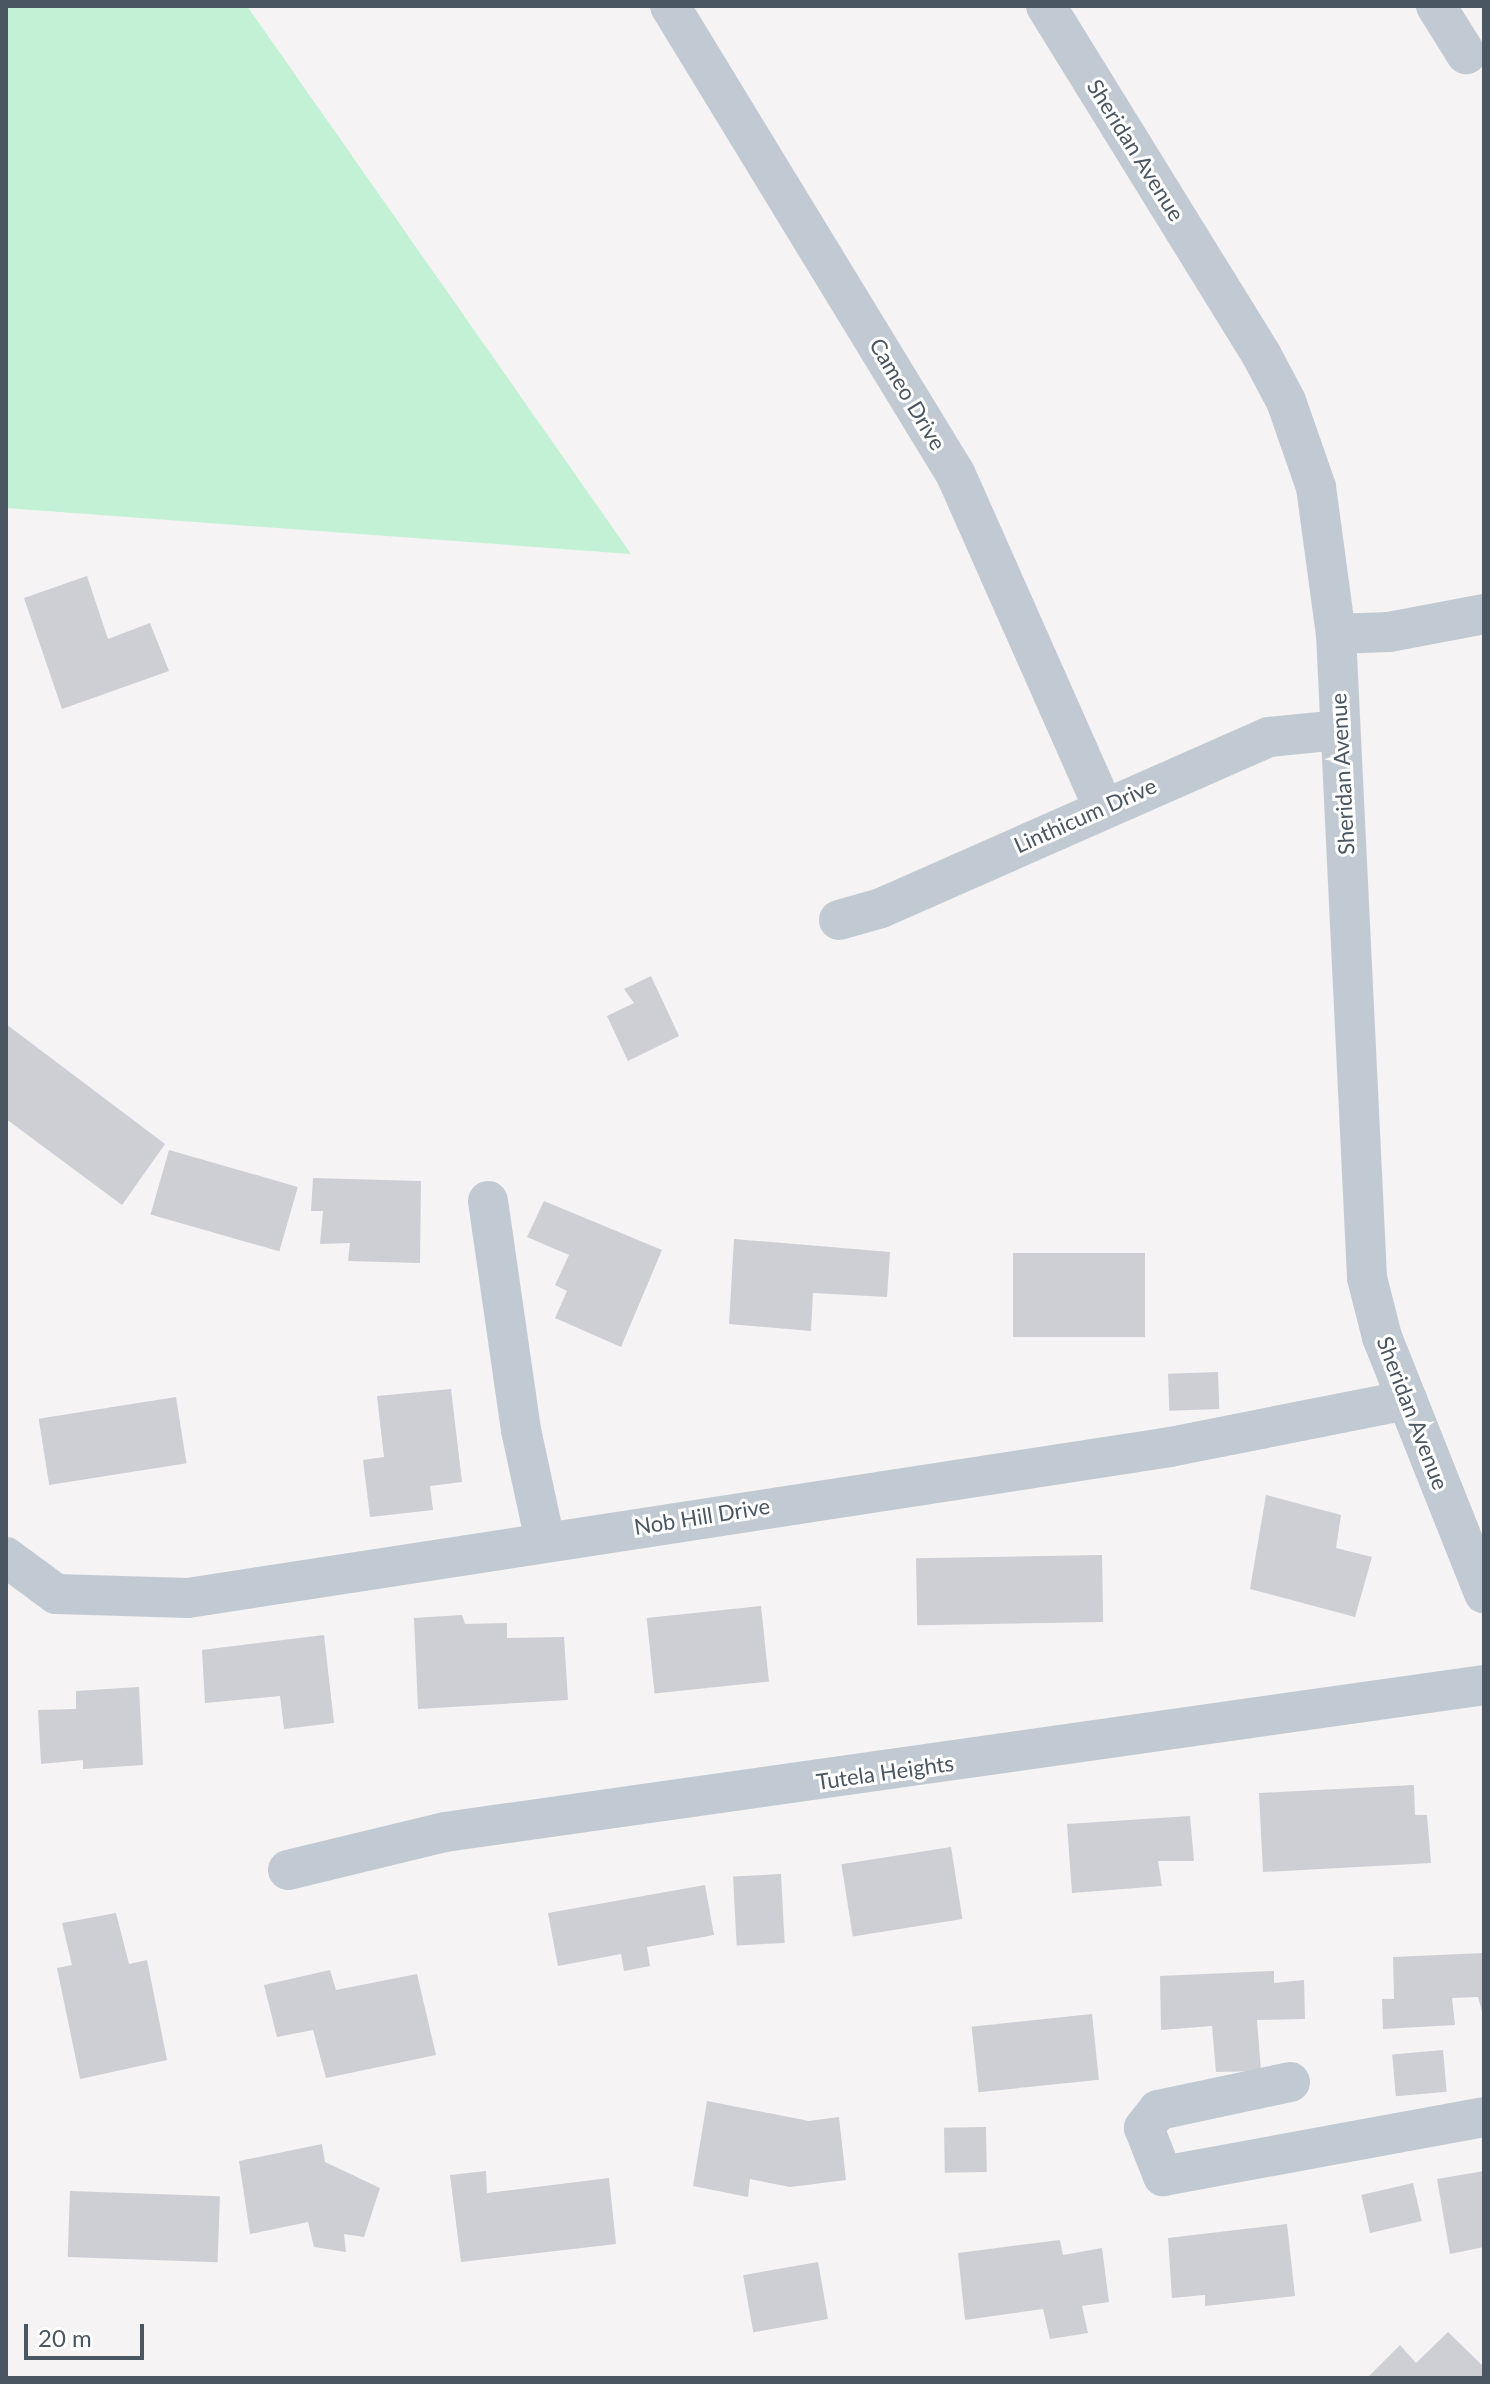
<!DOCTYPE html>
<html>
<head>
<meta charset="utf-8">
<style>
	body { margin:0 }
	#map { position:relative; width:1490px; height:2384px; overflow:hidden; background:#f5f3f3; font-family:Lato,sans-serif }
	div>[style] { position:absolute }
	.green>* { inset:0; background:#c3f1d5 }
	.building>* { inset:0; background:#cdcfd5; transform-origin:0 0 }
	.minor>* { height:40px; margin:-20px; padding:0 20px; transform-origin:20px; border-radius:20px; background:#c1cad2 }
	span { translate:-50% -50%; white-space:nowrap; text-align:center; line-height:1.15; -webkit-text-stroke:6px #fff; paint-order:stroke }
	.street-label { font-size:22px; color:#4a5661 }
	.frame { position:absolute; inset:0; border:8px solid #4a5661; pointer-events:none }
	.scale { position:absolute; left:24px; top:2324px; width:120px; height:36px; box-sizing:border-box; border:4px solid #4a5661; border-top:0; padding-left:10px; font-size:24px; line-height:28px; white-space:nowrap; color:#4a5661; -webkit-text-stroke:6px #fff; paint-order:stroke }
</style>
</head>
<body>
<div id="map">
	<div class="green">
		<i style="clip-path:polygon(6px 6px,247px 6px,631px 554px,6px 508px)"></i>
	</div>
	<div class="building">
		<i style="clip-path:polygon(87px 576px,108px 639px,150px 623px,169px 671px,62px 709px,24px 598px)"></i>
		<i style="clip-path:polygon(651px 976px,679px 1036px,628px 1061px,607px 1016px,634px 1003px,624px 989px)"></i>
		<i style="clip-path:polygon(6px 1024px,165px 1144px,122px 1205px,6px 1119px)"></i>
		<i style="left:169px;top:1150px;width:134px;height:67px;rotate:16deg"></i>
		<i style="clip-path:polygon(313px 1178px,421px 1181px,420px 1263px,348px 1261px,350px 1243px,320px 1244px,323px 1211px,311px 1211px)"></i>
		<i style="clip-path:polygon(544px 1201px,662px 1250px,621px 1347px,555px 1318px,567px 1291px,555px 1285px,569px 1255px,527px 1237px)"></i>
		<i style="clip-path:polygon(734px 1239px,890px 1252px,887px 1297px,813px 1293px,811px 1331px,729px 1324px)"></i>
		<i style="left:1013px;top:1253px;width:132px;height:84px"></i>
		<i style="left:1218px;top:1372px;width:37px;height:50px;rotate:88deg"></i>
		<i style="clip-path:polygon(451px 1389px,462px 1482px,430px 1486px,433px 1510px,370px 1517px,363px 1460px,384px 1457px,377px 1396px)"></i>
		<i style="left:176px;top:1397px;width:67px;height:139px;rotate:81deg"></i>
		<i style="clip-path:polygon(1266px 1495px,1341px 1515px,1336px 1548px,1372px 1557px,1355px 1617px,1250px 1589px)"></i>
		<i style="left:1102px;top:1555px;width:67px;height:186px;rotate:89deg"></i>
		<i style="left:761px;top:1606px;width:76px;height:115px;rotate:84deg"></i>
		<i style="clip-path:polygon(462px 1615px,465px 1624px,507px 1623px,507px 1638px,564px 1637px,568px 1700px,418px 1709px,414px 1618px)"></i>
		<i style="clip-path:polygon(324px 1635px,334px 1723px,284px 1729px,280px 1696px,205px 1703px,202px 1650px)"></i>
		<i style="clip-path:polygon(139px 1687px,143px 1765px,83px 1769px,83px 1760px,41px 1764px,38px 1710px,76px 1709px,76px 1691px)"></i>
		<i style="clip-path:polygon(1414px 1785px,1415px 1815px,1427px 1815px,1431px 1863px,1263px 1872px,1259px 1793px)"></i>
		<i style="clip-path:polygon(1190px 1816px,1194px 1861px,1158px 1861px,1162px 1886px,1072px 1893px,1067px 1824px)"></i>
		<i style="left:951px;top:1847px;width:73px;height:111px;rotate:81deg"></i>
		<i style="left:781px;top:1874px;width:69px;height:48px;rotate:87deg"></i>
		<i style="clip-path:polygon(705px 1885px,714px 1935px,647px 1947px,650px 1966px,624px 1971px,621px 1954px,558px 1966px,548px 1913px)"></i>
		<i style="clip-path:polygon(116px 1913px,129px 1964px,147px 1960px,167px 2060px,80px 2079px,57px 1968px,72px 1965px,62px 1923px)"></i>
		<i style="clip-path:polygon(1484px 1953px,1484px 2019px,1478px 1997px,1452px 1998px,1455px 2025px,1383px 2029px,1382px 1999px,1394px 1999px,1393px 1957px)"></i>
		<i style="clip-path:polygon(330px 1970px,336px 1990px,417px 1974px,436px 2055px,326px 2078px,313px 2030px,277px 2037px,264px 1985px)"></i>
		<i style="clip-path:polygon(1274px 1971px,1274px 1983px,1304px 1980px,1305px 2019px,1257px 2020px,1261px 2071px,1216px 2072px,1212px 2026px,1161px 2030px,1160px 1976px)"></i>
		<i style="left:1092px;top:2014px;width:66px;height:121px;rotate:84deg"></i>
		<i style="left:1443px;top:2050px;width:42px;height:51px;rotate:85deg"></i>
		<i style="clip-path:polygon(707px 2101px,809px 2121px,839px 2117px,846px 2180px,790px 2187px,750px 2179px,748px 2197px,693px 2186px)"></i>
		<i style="left:986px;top:2127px;width:45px;height:42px;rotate:89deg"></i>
		<i style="clip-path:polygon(322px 2144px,325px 2162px,380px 2188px,364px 2237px,344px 2234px,346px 2252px,314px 2247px,308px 2222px,250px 2234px,239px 2161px)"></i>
		<i style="clip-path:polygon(486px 2171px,487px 2193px,609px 2178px,616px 2244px,461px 2262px,450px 2175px)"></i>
		<i style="clip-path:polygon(1484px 2171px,1484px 2247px,1450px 2254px,1437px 2179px)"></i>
		<i style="left:1413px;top:2183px;width:39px;height:53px;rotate:77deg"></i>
		<i style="left:70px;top:2191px;width:150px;height:66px;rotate:2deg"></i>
		<i style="clip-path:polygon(1287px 2224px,1295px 2296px,1205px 2306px,1205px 2295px,1172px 2298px,1168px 2238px)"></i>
		<i style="clip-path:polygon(1060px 2240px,1063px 2255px,1102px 2248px,1109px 2302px,1082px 2306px,1088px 2333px,1050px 2339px,1043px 2309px,965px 2320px,958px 2253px)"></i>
		<i style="left:818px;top:2262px;width:58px;height:76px;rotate:80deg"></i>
		<i style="clip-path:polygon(1448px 2332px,1484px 2367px,1484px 2378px,1367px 2378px,1400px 2345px,1416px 2363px)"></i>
	</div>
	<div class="minor">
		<i style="left:670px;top:6px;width:549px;rotate:58.62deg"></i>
		<i style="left:956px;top:475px;width:361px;rotate:66.1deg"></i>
		<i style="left:1046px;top:6px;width:409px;rotate:58.3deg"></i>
		<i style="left:1261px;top:354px;width:53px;rotate:62deg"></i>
		<i style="left:1286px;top:401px;width:91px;rotate:70.8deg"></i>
		<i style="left:1316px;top:487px;width:148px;rotate:82.3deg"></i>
		<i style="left:1336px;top:634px;width:645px;rotate:87.24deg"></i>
		<i style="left:1367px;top:1278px;width:61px;rotate:75.7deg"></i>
		<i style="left:1382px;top:1337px;width:276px;rotate:68.3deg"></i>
		<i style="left:1436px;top:6px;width:57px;rotate:58deg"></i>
		<i style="left:1336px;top:634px;width:53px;rotate:-2.2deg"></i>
		<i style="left:1389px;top:632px;width:97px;rotate:-10.7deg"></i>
		<i style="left:839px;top:920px;width:44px;rotate:-15.9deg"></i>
		<i style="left:881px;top:908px;width:424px;rotate:-23.8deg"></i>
		<i style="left:1269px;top:737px;width:69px;rotate:-5.8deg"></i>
		<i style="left:488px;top:1201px;width:231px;rotate:81.8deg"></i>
		<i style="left:521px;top:1430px;width:114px;rotate:77.8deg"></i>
		<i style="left:6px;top:1557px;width:62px;rotate:36.5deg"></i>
		<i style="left:56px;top:1594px;width:132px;rotate:1.7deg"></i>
		<i style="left:188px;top:1598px;width:994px;rotate:-8.74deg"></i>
		<i style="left:1170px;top:1447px;width:242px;rotate:-11.2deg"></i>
		<i style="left:288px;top:1870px;width:162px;rotate:-13.6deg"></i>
		<i style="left:445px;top:1832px;width:1049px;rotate:-8.05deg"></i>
		<i style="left:1290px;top:2082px;width:135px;rotate:168deg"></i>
		<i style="left:1158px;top:2110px;width:23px;rotate:128deg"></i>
		<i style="left:1144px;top:2128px;width:52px;rotate:68.4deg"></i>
		<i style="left:1163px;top:2176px;width:326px;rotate:-10.4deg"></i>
	</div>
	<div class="street-label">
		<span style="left:1136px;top:150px;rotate:58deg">Sheridan Avenue</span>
		<span style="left:908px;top:394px;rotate:59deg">Cameo Drive</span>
		<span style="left:1342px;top:774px;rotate:-93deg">Sheridan Avenue</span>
		<span style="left:1085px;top:815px;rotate:-24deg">Linthicum Drive</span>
		<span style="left:1413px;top:1413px;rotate:69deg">Sheridan Avenue</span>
		<span style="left:702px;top:1516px;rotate:-9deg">Nob Hill Drive</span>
		<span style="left:885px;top:1772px;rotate:-8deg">Tutela Heights</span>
	</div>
	<div class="frame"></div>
	<div class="scale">20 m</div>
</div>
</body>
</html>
